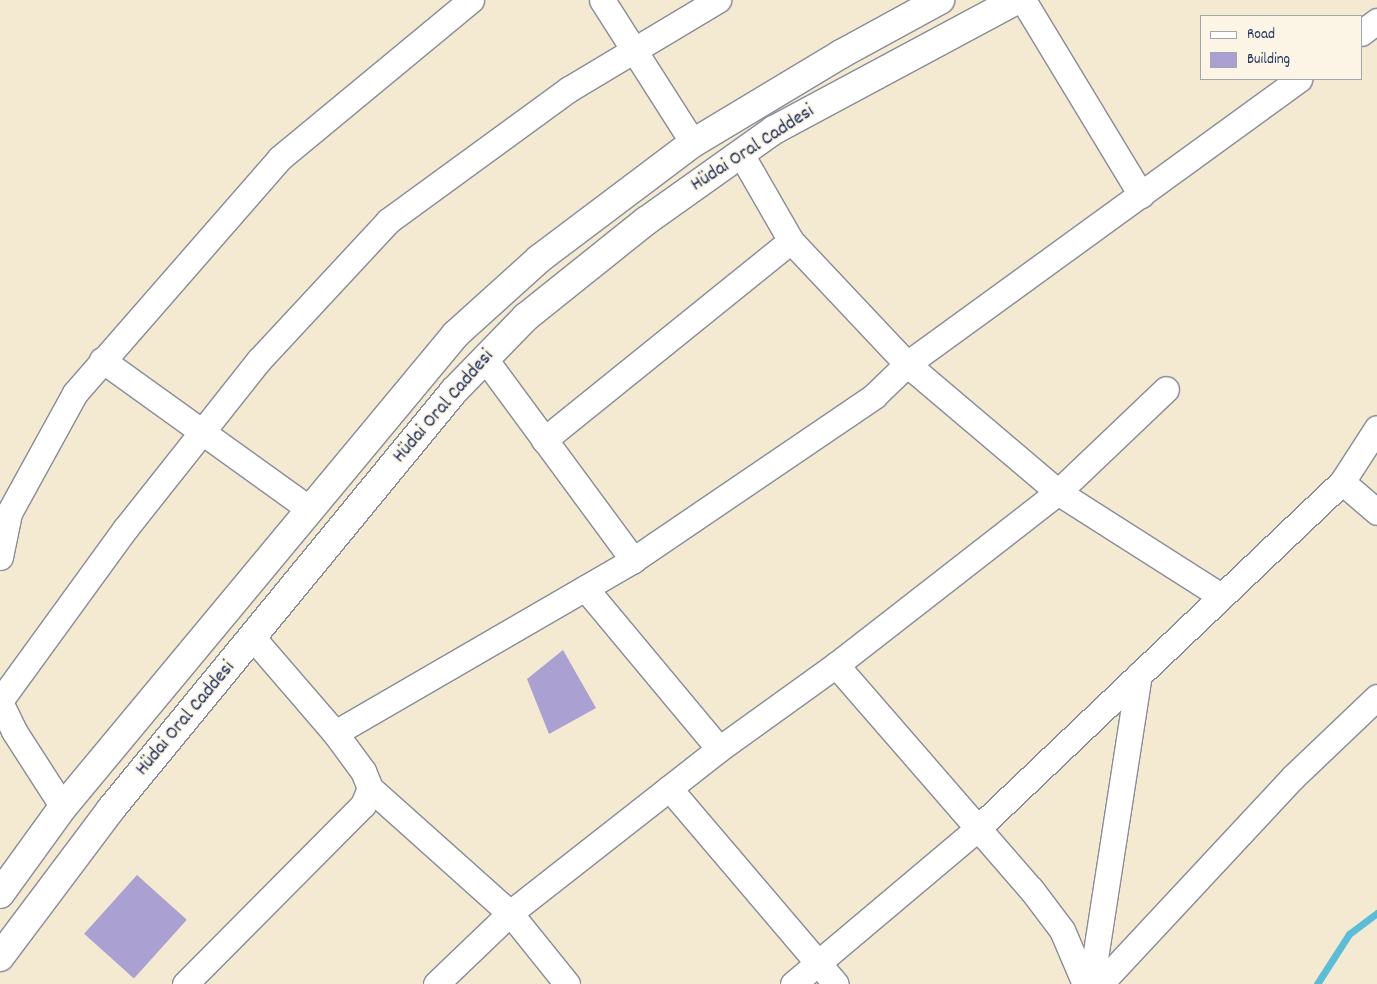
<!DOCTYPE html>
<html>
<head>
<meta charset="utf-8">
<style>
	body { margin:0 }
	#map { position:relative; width:1377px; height:984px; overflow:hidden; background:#f4ead1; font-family:Dekko,sans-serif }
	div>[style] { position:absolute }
	.stream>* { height:7px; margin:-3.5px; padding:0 3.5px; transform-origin:3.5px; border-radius:3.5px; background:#5abed8 }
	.building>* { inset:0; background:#aaa0d1; transform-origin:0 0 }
	.roads { filter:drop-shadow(1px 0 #888c98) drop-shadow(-1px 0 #888c98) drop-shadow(0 1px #888c98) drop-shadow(0 -1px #888c98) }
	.minor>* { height:25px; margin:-12.5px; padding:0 12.5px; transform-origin:12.5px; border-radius:12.5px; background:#fff }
	.tertiary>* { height:28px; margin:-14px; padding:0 14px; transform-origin:14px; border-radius:14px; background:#fff }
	span { translate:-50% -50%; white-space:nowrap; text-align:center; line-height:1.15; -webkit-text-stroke:4px #fcf5e5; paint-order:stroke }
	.street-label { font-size:20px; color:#1b2f5e }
	.legend { position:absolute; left:1200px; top:15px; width:162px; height:65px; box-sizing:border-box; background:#fcf5e5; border:1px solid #a2a6af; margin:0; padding:6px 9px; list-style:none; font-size:15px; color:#1b2f5e }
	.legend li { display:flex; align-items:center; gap:10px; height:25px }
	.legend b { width:25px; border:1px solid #a2a6af }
</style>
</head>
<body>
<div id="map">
	<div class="stream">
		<i style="left:1317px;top:984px;width:59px;rotate:-57.4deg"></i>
		<i style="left:1349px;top:934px;width:35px;rotate:-37deg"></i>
	</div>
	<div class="building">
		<i style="clip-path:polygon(563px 650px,596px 708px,549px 734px,527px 679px)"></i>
		<i style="left:137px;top:875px;width:67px;height:79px;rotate:42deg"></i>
	</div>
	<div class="roads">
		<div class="minor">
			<i style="left:602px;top:0;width:169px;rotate:57.5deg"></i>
			<i style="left:1023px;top:0;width:228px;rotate:58.8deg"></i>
			<i style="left:1361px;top:33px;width:20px;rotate:-37deg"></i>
			<i style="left:485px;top:359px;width:250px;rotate:53.6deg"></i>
			<i style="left:102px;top:360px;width:254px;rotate:35.7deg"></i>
			<i style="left:544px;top:440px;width:317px;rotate:-38.9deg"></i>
			<i style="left:1342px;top:482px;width:46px;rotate:40.6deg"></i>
			<i style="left:0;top:557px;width:45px;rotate:-78.4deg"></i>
			<i style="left:9px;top:513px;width:137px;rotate:-61.2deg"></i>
			<i style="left:75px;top:393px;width:312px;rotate:-48.9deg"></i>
			<i style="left:280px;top:158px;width:248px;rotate:-39.6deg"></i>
			<i style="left:585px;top:588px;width:209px;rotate:50.2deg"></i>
			<i style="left:1221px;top:596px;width:193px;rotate:-147.5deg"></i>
			<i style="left:1058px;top:492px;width:198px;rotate:-139.7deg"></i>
			<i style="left:907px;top:364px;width:485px;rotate:-36deg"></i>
			<i style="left:836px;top:665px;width:297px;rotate:49deg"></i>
			<i style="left:1031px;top:889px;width:51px;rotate:52.9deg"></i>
			<i style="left:1062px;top:930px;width:59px;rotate:66.9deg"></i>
			<i style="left:0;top:701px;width:213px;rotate:-54deg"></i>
			<i style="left:125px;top:529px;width:216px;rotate:-51.6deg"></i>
			<i style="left:259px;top:360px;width:190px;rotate:-47.1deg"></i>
			<i style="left:388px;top:221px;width:224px;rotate:-36.1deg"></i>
			<i style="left:569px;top:89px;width:174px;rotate:-30.9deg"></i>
			<i style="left:0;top:702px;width:32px;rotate:64deg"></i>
			<i style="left:14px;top:731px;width:90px;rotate:57.2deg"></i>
			<i style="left:335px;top:733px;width:345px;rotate:-30.1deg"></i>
			<i style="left:633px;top:560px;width:292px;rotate:-34.2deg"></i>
			<i style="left:874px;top:396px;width:46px;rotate:-44.1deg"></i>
			<i style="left:907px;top:364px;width:169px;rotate:-133.3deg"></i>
			<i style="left:791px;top:241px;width:100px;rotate:-119.9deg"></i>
			<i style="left:370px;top:788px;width:188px;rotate:41.8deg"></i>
			<i style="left:510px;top:913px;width:91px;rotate:51.2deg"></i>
			<i style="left:669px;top:788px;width:257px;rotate:49.6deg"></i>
			<i style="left:185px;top:984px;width:252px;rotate:-45.2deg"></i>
			<i style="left:363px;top:805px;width:18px;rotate:-68deg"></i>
			<i style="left:370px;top:788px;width:18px;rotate:-112deg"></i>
			<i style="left:363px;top:771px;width:47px;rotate:-126.4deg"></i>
			<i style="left:335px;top:733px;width:125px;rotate:-130.8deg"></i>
			<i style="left:436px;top:984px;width:103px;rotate:-43.8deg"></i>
			<i style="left:510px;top:913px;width:266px;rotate:-38.1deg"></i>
			<i style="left:719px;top:749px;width:144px;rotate:-35.7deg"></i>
			<i style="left:836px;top:665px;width:281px;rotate:-37.9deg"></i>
			<i style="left:1058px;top:492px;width:149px;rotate:-43.6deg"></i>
			<i style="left:793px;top:984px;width:241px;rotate:-40.1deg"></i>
			<i style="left:977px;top:829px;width:504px;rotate:-43.55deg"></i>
			<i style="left:1342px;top:482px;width:64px;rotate:-57.1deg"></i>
			<i style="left:1091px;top:984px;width:313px;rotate:-81.2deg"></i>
			<i style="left:1100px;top:984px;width:283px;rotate:-47deg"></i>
			<i style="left:1293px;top:777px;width:116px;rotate:-43.6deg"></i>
		</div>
		<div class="tertiary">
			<i style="left:0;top:894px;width:107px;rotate:-54.1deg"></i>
			<i style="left:63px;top:807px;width:615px;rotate:-50.28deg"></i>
			<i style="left:456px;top:334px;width:112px;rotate:-42.1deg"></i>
			<i style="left:539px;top:259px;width:193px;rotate:-37deg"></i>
			<i style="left:693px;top:143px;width:173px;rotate:-31deg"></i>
			<i style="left:841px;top:54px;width:113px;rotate:-28.6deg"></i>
			<i style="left:0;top:957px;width:185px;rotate:-53.1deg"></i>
			<i style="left:111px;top:809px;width:541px;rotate:-50.63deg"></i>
			<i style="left:454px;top:391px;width:103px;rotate:-45.8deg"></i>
			<i style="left:526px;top:317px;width:154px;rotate:-38.7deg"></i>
			<i style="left:646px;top:221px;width:157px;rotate:-35.4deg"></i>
			<i style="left:774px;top:130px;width:275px;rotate:-28.2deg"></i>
		</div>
	</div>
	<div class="street-label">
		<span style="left:753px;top:149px;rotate:-33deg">Hüdai Oral Caddesi</span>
		<span style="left:444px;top:407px;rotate:-49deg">Hüdai Oral Caddesi</span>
		<span style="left:186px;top:719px;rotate:-50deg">Hüdai Oral Caddesi</span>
	</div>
	<ul class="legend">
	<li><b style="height:6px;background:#fff"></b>Road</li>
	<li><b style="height:14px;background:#aaa0d1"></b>Building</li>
	</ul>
</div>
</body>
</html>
